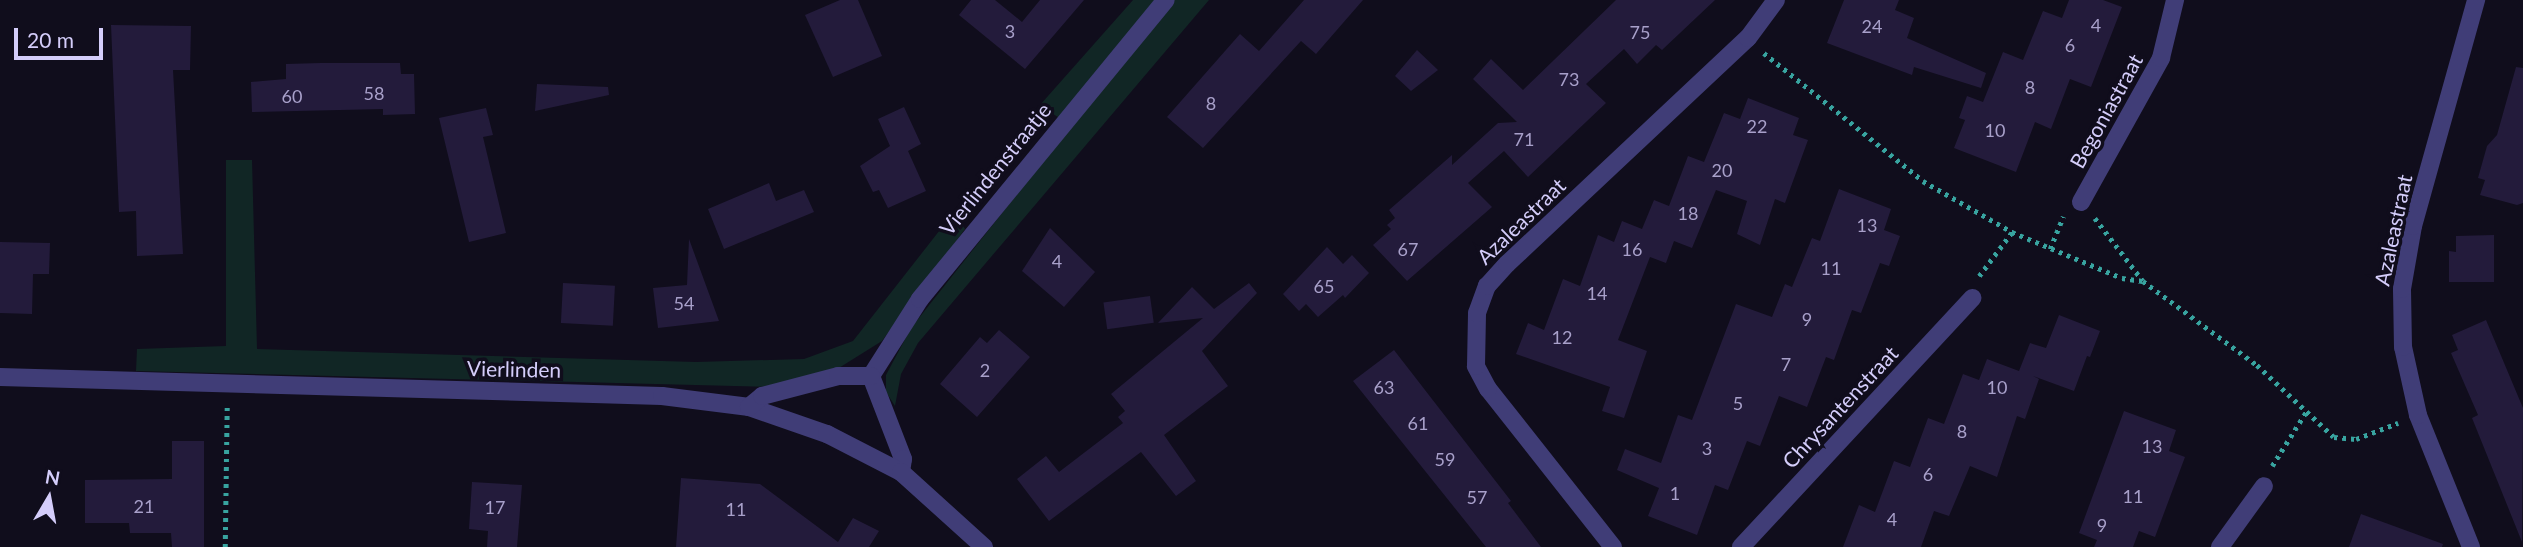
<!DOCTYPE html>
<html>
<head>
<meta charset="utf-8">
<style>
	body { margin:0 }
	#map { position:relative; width:2523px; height:547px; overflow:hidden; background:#100d1c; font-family:Lato,sans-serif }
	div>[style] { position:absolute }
	.green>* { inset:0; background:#112625 }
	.building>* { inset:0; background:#231b3b; transform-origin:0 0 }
	.path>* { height:4.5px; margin-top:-2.25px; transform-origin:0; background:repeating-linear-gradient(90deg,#38a4a0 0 3.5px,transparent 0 8.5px) }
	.street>* { height:18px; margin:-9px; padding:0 9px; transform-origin:9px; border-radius:9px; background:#403d77 }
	span { translate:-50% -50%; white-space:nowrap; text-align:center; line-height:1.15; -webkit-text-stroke:7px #100d1c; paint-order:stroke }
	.number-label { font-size:18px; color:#a8a0ca }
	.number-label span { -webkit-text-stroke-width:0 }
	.street-label { font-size:21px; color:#d4cdfa }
	.north { position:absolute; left:14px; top:463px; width:70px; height:70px; -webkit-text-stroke:5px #100d1c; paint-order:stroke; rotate:10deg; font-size:19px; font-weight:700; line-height:28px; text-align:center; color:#d4cdfa }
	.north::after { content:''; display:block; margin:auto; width:24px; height:32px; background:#d4cdfa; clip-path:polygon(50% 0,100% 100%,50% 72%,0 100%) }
	.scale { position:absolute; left:14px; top:28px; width:89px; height:32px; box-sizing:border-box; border:4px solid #d4cdfa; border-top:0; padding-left:9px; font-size:21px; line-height:24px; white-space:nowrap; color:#d4cdfa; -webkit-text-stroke:5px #100d1c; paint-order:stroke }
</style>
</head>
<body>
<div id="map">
	<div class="green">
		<i style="clip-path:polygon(1133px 0,1209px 0,918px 343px,901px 374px,895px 406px,886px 392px,886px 375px,911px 328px,1071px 126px,1040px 105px)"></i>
		<i style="clip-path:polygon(226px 160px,252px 160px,257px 349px,696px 362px,804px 359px,853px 341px,954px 212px,965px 229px,882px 341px,834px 371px,773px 387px,136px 371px,137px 349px,226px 346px)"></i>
	</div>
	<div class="building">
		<i style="clip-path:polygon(840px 0,858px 0,882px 56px,833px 77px,805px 15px)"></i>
		<i style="clip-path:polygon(971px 0,995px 0,1022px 22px,1040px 0,1084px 0,1025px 69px,959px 15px)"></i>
		<i style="clip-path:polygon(1304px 0,1363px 0,1316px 54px,1301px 41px,1203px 148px,1167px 117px,1240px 34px,1259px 51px)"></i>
		<i style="clip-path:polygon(1616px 0,1715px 0,1662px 50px,1656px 45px,1637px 64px,1624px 49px,1586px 84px,1606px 103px,1528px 177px,1504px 151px,1468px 183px,1492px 207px,1407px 281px,1373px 245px,1391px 229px,1387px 225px,1395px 218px,1389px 210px,1452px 155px,1452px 165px,1498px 123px,1517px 122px,1473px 79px,1491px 59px,1523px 90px)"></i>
		<i style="clip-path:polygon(1844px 0,1899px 0,1895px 10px,1914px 18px,1907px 38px,1986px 73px,1981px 88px,1914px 67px,1912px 75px,1827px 43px)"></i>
		<i style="clip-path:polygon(2069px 0,2103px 0,2122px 7px,2091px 87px,2070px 79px,2051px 129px,2035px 122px,2016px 172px,1954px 148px,1965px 120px,1959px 118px,1967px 96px,1983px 102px,2003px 52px,2023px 60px,2043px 11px,2062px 18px)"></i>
		<i style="clip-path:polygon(111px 25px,191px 26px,190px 70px,173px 70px,183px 254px,137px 256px,136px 211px,119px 212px)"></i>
		<i style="clip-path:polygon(1417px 50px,1438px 70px,1411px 91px,1395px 76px)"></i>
		<i style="clip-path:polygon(321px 63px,400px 63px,401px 74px,414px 74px,415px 114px,383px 115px,383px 109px,252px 112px,251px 82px,286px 79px,286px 64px)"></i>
		<i style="clip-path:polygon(2516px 67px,2523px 68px,2523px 203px,2517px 205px,2480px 195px,2485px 180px,2478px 178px,2487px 146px,2497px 135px)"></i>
		<i style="clip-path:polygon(537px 84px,608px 87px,609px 95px,535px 111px)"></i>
		<i style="clip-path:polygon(1748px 98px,1799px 118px,1793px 135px,1808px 140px,1785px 203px,1775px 199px,1760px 245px,1737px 234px,1747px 201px,1716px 190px,1692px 248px,1674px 241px,1666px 263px,1650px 257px,1618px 340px,1647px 351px,1624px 418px,1602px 411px,1610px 387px,1516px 354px,1528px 323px,1544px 330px,1563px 279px,1580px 286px,1598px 235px,1614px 242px,1622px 221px,1642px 229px,1654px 200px,1669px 206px,1688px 156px,1704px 162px,1724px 113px,1740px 119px)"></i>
		<i style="clip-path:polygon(904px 107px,921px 144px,908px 151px,926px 191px,888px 208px,879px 190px,873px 192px,860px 166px,890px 146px,878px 119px)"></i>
		<i style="clip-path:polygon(486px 108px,493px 135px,483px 137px,506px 233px,469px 242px,439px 118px)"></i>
		<i style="clip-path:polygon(769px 183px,776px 201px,804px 190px,814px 212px,724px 249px,708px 209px)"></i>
		<i style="clip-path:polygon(1839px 189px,1891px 209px,1884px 230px,1900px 236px,1889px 266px,1880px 263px,1861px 313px,1852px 310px,1834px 360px,1826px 357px,1807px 407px,1779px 396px,1760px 446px,1747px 441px,1728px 490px,1715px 485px,1697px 535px,1648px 516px,1659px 488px,1617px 470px,1625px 449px,1661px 463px,1678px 415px,1692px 420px,1736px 304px,1772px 317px,1785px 284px,1792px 287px,1812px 238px,1820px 241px)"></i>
		<i style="clip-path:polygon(1050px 228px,1095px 272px,1064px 307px,1022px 271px)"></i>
		<i style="clip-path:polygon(2494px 235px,2494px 282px,2449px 282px,2449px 251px,2456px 252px,2456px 236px)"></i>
		<i style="clip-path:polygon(689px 239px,719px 321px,658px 328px,653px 288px,687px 285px)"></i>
		<i style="clip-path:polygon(0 242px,50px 243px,49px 274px,33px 274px,32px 314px,0 313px)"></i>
		<i style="clip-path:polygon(1327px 247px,1343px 264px,1352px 255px,1369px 273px,1345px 298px,1343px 295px,1318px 317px,1306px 304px,1299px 311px,1283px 294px)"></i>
		<i style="left:563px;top:283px;width:52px;height:40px;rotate:3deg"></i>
		<i style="clip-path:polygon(1249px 283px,1257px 293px,1202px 351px,1228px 386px,1164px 435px,1196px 481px,1176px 496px,1141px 452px,1049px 521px,1017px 479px,1046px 456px,1059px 472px,1123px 423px,1118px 417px,1125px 411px,1111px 394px,1203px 318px,1158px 323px,1192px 287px,1214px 309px)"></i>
		<i style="left:1150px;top:296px;width:27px;height:47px;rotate:82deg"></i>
		<i style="clip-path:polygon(2059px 315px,2100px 331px,2090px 357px,2087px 356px,2074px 391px,2033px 376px,2039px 379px,2025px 419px,2017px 416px,1997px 477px,1970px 466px,1949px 516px,1934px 511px,1921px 547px,1843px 547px,1859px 505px,1875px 512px,1894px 461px,1910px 467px,1928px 418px,1944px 424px,1963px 374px,1979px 380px,1987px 359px,2019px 371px,2030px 343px,2046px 348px)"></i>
		<i style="clip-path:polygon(2486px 320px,2523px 408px,2522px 542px,2472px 418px,2478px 415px,2451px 353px,2458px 350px,2452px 335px)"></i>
		<i style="clip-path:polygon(999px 330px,1030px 357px,977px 417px,940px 384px,980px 337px,987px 343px)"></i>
		<i style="clip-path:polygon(1394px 350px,1511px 501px,1508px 503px,1541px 547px,1486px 547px,1353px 381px)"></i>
		<i style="clip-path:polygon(2124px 411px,2176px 430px,2169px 451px,2185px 457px,2155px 537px,2139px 531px,2133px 547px,2094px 547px,2097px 540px,2079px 533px)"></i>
		<i style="clip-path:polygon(172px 441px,204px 441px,204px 547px,172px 547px,171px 533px,130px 533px,129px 523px,85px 523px,85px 480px,172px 479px)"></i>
		<i style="clip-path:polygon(681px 478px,760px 484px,838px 542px,853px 518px,879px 531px,869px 547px,676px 547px)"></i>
		<i style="clip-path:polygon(472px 482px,522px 485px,517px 547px,487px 547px,488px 531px,469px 529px)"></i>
		<i style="clip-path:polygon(2361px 514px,2443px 544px,2442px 547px,2349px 547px)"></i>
	</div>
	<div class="path">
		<i style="left:1764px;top:53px;width:204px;rotate:38.8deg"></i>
		<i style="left:1923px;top:181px;width:103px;rotate:29.8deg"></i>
		<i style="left:2012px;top:232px;width:119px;rotate:22.7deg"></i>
		<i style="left:2122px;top:278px;width:21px;rotate:8deg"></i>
		<i style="left:2143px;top:281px;width:142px;rotate:36.4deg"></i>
		<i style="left:2257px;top:365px;width:105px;rotate:43.1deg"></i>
		<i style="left:2334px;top:437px;width:22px;rotate:5deg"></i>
		<i style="left:2356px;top:439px;width:45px;rotate:-20.9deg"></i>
		<i style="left:2095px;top:218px;width:79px;rotate:52.7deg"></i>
		<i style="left:2050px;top:249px;width:35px;rotate:-68deg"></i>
		<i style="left:1979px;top:276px;width:55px;rotate:-53.1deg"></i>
		<i style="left:2272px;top:466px;width:64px;rotate:-57.8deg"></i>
		<i style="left:225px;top:547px;width:143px;rotate:-89.2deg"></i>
	</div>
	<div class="street">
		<i style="left:2081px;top:202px;width:165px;rotate:-60.9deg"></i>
		<i style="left:2161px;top:58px;width:60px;rotate:-76.4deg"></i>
		<i style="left:871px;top:376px;width:91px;rotate:-57.5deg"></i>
		<i style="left:920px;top:299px;width:387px;rotate:-50.6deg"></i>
		<i style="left:871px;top:376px;width:89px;rotate:68.9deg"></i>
		<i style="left:903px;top:459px;width:13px;rotate:99deg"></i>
		<i style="left:0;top:377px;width:662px;rotate:1.64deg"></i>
		<i style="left:662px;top:396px;width:88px;rotate:7.2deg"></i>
		<i style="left:749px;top:407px;width:83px;rotate:19.1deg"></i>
		<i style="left:827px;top:434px;width:83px;rotate:27.2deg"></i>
		<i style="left:901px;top:472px;width:112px;rotate:42.1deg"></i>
		<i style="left:749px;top:407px;width:17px;rotate:-40deg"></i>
		<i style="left:762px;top:396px;width:79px;rotate:-14.7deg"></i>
		<i style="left:838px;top:376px;width:33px"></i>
		<i style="left:1613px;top:547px;width:201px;rotate:-128.3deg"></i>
		<i style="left:1488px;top:389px;width:26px;rotate:-118deg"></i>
		<i style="left:1476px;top:366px;width:53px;rotate:-88.9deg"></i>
		<i style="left:1477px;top:313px;width:29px;rotate:-70deg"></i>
		<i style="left:1487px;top:286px;width:30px;rotate:-48deg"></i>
		<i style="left:1507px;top:264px;width:330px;rotate:-43.2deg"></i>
		<i style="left:1748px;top:38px;width:47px;rotate:-53.6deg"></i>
		<i style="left:1741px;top:547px;width:340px;rotate:-47.1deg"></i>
		<i style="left:2220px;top:547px;width:75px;rotate:-54.2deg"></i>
		<i style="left:2471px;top:547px;width:142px;rotate:-111.9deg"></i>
		<i style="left:2418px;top:415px;width:70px;rotate:-102.4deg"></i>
		<i style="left:2403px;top:347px;width:58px;rotate:-91deg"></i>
		<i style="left:2402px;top:289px;width:64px;rotate:-80.1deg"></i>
		<i style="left:2413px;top:226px;width:235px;rotate:-74.4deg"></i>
	</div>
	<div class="number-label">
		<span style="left:2096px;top:25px">4</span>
		<span style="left:1872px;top:26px">24</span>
		<span style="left:1010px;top:31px">3</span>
		<span style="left:1640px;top:32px">75</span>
		<span style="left:2070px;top:45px">6</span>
		<span style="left:1569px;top:79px">73</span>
		<span style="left:2030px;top:87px">8</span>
		<span style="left:374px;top:93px">58</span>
		<span style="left:292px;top:96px">60</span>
		<span style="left:1211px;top:103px">8</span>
		<span style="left:1757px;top:126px">22</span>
		<span style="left:1995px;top:130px">10</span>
		<span style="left:1524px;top:139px">71</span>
		<span style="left:1722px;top:170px">20</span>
		<span style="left:1688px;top:213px">18</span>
		<span style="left:1867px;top:225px">13</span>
		<span style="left:1408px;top:249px">67</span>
		<span style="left:1632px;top:249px">16</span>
		<span style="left:1057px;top:261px">4</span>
		<span style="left:1831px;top:268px">11</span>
		<span style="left:1324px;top:286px">65</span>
		<span style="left:1597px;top:293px">14</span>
		<span style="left:684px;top:303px">54</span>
		<span style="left:1807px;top:319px">9</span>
		<span style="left:1562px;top:337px">12</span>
		<span style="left:1786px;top:364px">7</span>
		<span style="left:985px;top:370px">2</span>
		<span style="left:1384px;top:387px">63</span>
		<span style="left:1997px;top:387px">10</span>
		<span style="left:1738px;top:403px">5</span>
		<span style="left:1418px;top:423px">61</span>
		<span style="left:1962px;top:431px">8</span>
		<span style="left:2152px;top:446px">13</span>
		<span style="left:1707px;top:448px">3</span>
		<span style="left:1445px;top:459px">59</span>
		<span style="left:1928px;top:474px">6</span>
		<span style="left:1675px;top:493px">1</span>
		<span style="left:2133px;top:496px">11</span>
		<span style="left:1477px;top:497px">57</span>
		<span style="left:144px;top:506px">21</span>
		<span style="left:495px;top:507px">17</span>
		<span style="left:736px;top:509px">11</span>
		<span style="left:1892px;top:519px">4</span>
		<span style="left:2102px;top:525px">9</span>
	</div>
	<div class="street-label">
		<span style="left:2106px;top:111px;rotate:-61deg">Begoniastraat</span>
		<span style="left:995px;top:169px;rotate:-51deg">Vierlindenstraatje</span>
		<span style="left:1521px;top:221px;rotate:-44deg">Azaleastraat</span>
		<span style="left:2393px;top:230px;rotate:-78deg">Azaleastraat</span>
		<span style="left:514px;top:369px;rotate:1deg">Vierlinden</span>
		<span style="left:1840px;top:407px;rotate:-47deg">Chrysantenstraat</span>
	</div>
	<div class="north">N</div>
	<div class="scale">20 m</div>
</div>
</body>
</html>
